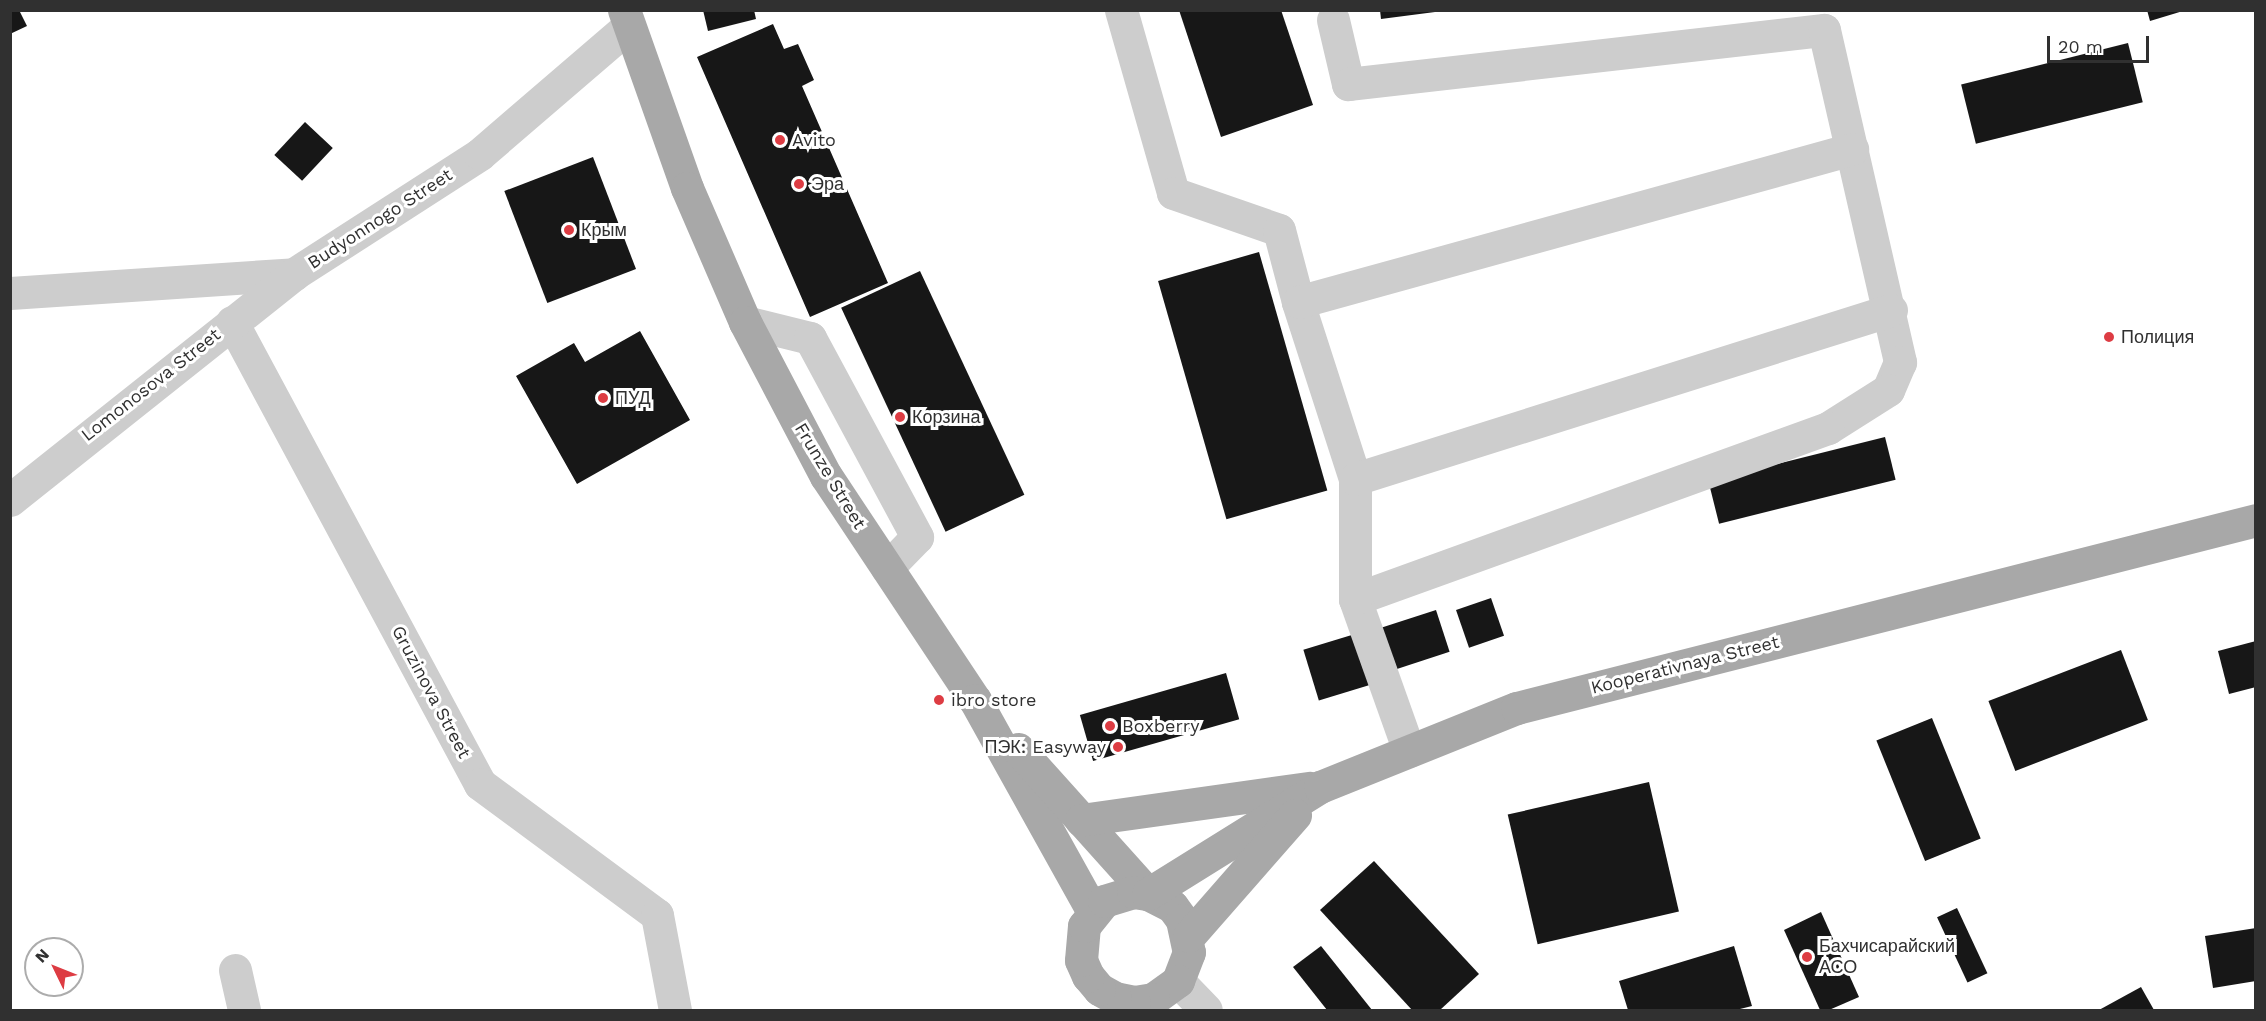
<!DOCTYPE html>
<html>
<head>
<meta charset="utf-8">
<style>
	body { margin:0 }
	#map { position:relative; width:2266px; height:1021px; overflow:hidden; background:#fff; font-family:"Work Sans",sans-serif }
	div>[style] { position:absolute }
	.building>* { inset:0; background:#171717; transform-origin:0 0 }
	.minor>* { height:33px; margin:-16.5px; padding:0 16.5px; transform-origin:16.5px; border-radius:16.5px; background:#cdcdcd }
	.major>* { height:33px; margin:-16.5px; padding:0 16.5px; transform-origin:16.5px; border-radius:16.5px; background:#a8a8a8 }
	.dots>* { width:16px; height:16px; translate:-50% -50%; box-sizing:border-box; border:3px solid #fff; border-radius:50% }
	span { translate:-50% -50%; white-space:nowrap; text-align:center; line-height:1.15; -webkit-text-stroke:6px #fff; paint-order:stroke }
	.poi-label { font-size:18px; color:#303030 }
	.left { translate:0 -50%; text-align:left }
	.right { translate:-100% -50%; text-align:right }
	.street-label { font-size:18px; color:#303030 }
	.frame { position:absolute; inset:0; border:12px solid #303030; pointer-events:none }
	.north { position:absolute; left:24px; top:937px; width:60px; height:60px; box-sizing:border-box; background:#fff; border:2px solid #acacac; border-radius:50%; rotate:313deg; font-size:16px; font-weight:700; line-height:24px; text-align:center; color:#303030 }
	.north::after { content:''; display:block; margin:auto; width:21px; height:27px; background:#dd3c43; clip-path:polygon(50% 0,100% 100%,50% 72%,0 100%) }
	.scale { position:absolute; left:2047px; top:36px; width:102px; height:27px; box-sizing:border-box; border:3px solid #303030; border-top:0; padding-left:8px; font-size:18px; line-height:21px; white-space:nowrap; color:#303030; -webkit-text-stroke:4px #fff; paint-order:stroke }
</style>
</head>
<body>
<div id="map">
	<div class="building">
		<i style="clip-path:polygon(10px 10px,19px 10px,27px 26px,10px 34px)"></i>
		<i style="clip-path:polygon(703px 10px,754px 10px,756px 19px,708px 31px)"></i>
		<i style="clip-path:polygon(1179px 10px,1281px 10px,1313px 105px,1221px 137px)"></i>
		<i style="clip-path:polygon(1380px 10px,1435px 10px,1435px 12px,1381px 19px)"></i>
		<i style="clip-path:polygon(2147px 10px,2182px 10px,2183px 11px,2150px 21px)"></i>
		<i style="clip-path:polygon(773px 24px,784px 49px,798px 44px,814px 80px,802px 86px,888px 283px,810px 317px,697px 57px)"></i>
		<i style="left:2128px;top:43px;width:61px;height:172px;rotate:76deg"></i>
		<i style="left:305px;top:122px;width:38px;height:45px;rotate:43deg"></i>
		<i style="left:593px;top:157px;width:120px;height:95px;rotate:69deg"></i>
		<i style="left:1259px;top:252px;width:248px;height:105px;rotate:74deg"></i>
		<i style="left:920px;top:271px;width:247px;height:87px;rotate:65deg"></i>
		<i style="clip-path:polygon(640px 331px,690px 420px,577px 484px,516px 376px,574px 343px,585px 362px)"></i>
		<i style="left:1885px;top:437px;width:44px;height:182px;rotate:76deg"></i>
		<i style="left:1491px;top:598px;width:40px;height:37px;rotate:71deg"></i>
		<i style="left:1436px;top:610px;width:44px;height:65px;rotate:72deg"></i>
		<i style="left:1355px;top:634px;width:53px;height:54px;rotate:73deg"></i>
		<i style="clip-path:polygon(2256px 641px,2256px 687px,2229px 694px,2218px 651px)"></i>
		<i style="left:2121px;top:650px;width:75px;height:142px;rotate:69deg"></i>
		<i style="left:1226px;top:673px;width:48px;height:152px;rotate:74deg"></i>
		<i style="left:1932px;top:718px;width:130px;height:60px;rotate:68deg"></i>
		<i style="left:1649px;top:782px;width:133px;height:145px;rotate:77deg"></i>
		<i style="clip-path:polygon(1374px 861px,1479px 974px,1440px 1010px,1412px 1010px,1320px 910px)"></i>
		<i style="left:1957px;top:908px;width:72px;height:22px;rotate:65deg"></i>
		<i style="clip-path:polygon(1821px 912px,1859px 997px,1829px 1010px,1820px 1010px,1784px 930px)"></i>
		<i style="clip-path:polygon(2256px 928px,2256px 981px,2213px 988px,2205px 936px)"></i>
		<i style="clip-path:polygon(1321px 946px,1372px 1010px,1327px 1010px,1293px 967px)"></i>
		<i style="clip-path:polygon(1734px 946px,1752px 1006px,1736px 1010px,1628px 1010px,1619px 981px)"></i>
		<i style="clip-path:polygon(2141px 987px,2154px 1010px,2099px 1010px)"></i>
	</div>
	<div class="minor">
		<i style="left:1121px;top:10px;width:190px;rotate:74.1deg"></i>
		<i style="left:1173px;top:193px;width:112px;rotate:19.2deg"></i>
		<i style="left:1279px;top:230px;width:74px;rotate:75.2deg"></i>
		<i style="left:1333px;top:20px;width:66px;rotate:76.8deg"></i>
		<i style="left:1348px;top:84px;width:479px;rotate:-6.5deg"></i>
		<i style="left:1824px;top:30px;width:341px;rotate:77.1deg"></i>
		<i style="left:1900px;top:362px;width:30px;rotate:113deg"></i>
		<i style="left:1888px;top:390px;width:71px;rotate:147.7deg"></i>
		<i style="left:1828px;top:428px;width:503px;rotate:160.12deg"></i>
		<i style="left:10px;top:293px;width:285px;rotate:-3.8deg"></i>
		<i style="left:294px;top:274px;width:221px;rotate:-32.8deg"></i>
		<i style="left:480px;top:154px;width:196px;rotate:-40.7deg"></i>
		<i style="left:232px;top:322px;width:524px;rotate:61.77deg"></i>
		<i style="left:480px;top:784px;width:220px;rotate:36.5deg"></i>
		<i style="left:657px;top:915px;width:97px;rotate:79.3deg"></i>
		<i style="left:745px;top:322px;width:67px;rotate:13.8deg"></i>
		<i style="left:810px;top:338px;width:226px;rotate:61.7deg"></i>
		<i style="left:917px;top:537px;width:43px;rotate:134.1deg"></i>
		<i style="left:1355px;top:479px;width:186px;rotate:-107.9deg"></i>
		<i style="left:1298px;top:302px;width:575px;rotate:-15.44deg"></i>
		<i style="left:10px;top:500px;width:363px;rotate:-38.5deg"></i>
		<i style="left:1409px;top:751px;width:161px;rotate:-109.6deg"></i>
		<i style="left:1355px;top:599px;width:120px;rotate:-90deg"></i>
		<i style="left:1355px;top:479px;width:562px;rotate:-17.5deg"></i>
		<i style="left:235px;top:970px;width:41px;rotate:77.3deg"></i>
		<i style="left:1178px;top:981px;width:40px;rotate:46deg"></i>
	</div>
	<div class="major">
		<i style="left:624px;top:10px;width:189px;rotate:70.5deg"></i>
		<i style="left:687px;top:188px;width:146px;rotate:66.6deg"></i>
		<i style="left:745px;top:322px;width:174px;rotate:62.3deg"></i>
		<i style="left:826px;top:476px;width:269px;rotate:56.4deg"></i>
		<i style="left:975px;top:700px;width:243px;rotate:60.9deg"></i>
		<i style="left:1018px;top:749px;width:195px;rotate:48.1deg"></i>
		<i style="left:1148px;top:894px;width:27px;rotate:27deg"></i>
		<i style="left:1172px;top:906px;width:17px;rotate:54deg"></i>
		<i style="left:1182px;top:920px;width:33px;rotate:78deg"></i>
		<i style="left:1189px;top:952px;width:31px;rotate:111deg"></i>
		<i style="left:1178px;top:981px;width:31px;rotate:144deg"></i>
		<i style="left:1153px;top:999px;width:19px;rotate:171deg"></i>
		<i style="left:1134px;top:1002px;width:19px;rotate:-168deg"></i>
		<i style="left:1115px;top:998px;width:18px;rotate:-151deg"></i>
		<i style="left:1099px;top:989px;width:17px;rotate:-130deg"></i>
		<i style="left:1088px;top:976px;width:17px;rotate:-114deg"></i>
		<i style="left:1081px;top:960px;width:34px;rotate:-85deg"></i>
		<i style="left:1084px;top:926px;width:32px;rotate:-51deg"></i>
		<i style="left:1104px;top:901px;width:30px;rotate:-17deg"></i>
		<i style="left:1133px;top:892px;width:15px;rotate:8deg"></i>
		<i style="left:1081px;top:820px;width:231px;rotate:-8deg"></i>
		<i style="left:1148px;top:894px;width:203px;rotate:-31.9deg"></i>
		<i style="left:1320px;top:787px;width:212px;rotate:-21.9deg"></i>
		<i style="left:1517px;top:708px;width:763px;rotate:-14.27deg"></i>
		<i style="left:1189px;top:936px;width:161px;rotate:-48.8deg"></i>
	</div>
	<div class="dots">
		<i style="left:780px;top:140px;background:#dd3c43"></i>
		<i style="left:799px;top:184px;background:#dd3c43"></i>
		<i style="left:569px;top:230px;background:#dd3c43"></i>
		<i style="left:2109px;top:337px;background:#dd3c43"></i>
		<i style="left:603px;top:398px;background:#dd3c43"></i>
		<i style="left:900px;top:417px;background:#dd3c43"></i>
		<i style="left:939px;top:700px;background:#dd3c43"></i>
		<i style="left:1110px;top:726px;background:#dd3c43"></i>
		<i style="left:1118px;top:747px;background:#dd3c43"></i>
		<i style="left:1807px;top:957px;background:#dd3c43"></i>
	</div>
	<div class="poi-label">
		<span class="left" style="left:792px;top:140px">Avito</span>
		<span class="left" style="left:811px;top:184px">Эра</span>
		<span class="left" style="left:581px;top:230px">Крым</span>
		<span class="left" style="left:2121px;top:337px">Полиция</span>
		<span class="left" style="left:615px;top:398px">ПУД</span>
		<span class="left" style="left:912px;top:417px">Корзина</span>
		<span class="left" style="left:951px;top:700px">ibro store</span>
		<span class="left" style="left:1122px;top:726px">Boxberry</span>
		<span class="right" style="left:1106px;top:747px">ПЭК: Easyway</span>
		<span class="left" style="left:1819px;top:957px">Бахчисарайский<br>АСО</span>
	</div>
	<div class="street-label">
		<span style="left:380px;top:219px;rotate:-33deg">Budyonnogo Street</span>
		<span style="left:151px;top:385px;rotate:-38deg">Lomonosova Street</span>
		<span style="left:830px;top:476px;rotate:59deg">Frunze Street</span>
		<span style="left:1685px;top:665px;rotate:-14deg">Kooperativnaya Street</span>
		<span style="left:431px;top:692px;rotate:62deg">Gruzinova Street</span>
	</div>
	<div class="frame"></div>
	<div class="north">N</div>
	<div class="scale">20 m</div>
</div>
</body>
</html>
